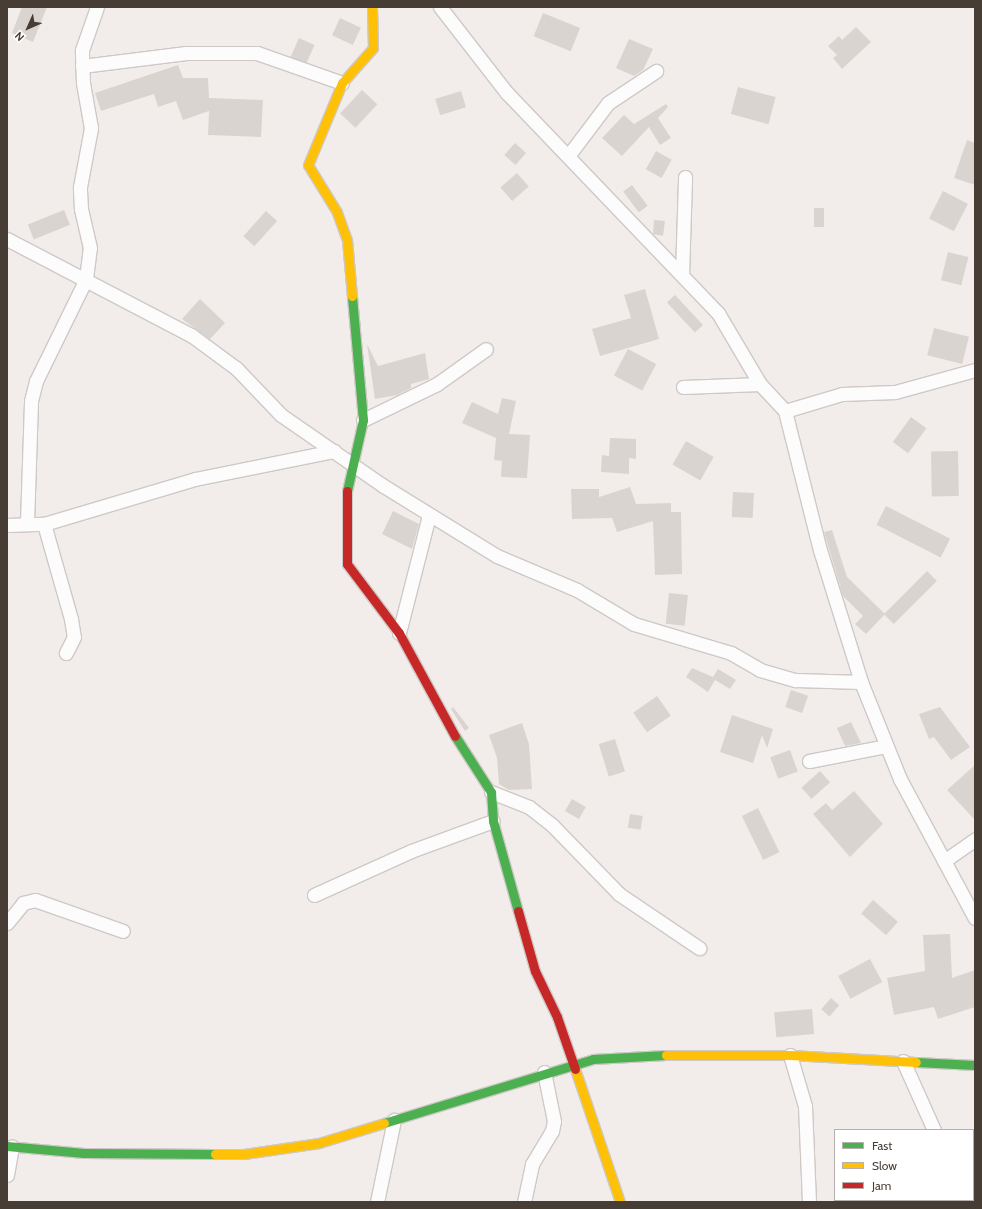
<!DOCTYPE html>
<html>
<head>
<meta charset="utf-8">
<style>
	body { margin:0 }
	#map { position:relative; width:982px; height:1209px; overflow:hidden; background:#f2edea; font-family:Cabin,sans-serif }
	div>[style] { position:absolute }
	.building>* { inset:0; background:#dad4d1; transform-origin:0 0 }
	.roads { filter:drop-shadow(1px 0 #cec9c6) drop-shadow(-1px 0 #cec9c6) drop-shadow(0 1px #cec9c6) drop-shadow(0 -1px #cec9c6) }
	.street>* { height:13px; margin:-6.5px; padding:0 6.5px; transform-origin:6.5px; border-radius:6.5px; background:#fdfcfc }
	.fast>* { height:9px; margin:-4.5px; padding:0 4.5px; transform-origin:4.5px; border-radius:4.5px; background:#4caf50 }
	.slow>* { height:9px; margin:-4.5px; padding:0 4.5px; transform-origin:4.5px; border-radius:4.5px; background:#ffc107 }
	.jam>* { height:9px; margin:-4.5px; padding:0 4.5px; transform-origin:4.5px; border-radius:4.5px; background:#c62828 }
	span { translate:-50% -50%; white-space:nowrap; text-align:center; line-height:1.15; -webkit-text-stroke:4px #fff; paint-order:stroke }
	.frame { position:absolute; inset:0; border:8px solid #483d35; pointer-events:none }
	.legend { position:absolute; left:834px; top:1129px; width:140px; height:72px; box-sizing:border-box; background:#fff; border:1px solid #b6b1ae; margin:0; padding:5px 7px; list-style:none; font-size:12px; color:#483d35 }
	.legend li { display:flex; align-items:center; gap:8px; height:20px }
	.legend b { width:20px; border:1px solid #b6b1ae }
	.north { position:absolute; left:8px; top:8px; width:40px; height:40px; -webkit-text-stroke:3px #fff; paint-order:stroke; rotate:225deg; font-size:11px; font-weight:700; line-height:16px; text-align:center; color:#483d35 }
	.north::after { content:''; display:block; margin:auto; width:14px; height:18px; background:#483d35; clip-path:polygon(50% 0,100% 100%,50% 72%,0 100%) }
</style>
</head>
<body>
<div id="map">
	<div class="building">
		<i style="clip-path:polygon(22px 7px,47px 7px,33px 42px,12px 33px)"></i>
		<i style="left:543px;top:13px;width:40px;height:25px;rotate:22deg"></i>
		<i style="left:340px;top:18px;width:23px;height:19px;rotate:25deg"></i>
		<i style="clip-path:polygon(856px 27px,871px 42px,842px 69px,833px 58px,837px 55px,828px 46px,839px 36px,842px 40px)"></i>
		<i style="left:299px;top:38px;width:17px;height:21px;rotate:24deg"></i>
		<i style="clip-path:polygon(629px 39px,653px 49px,643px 70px,634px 76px,616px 68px)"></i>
		<i style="clip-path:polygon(178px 65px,183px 78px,208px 78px,209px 98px,263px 100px,261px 137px,208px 135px,209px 111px,183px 120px,176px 101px,158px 107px,154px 94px,101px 111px,95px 93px)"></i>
		<i style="left:738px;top:87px;width:39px;height:28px;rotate:15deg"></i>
		<i style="left:362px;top:90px;width:21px;height:32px;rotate:43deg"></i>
		<i style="left:461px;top:91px;width:17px;height:27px;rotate:73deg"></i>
		<i style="clip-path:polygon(666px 104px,668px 107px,658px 118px,671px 138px,660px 145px,649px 127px,622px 156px,602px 138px,624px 115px,634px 124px)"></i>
		<i style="clip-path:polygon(967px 140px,975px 143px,975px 185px,954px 178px)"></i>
		<i style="left:515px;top:143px;width:15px;height:16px;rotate:42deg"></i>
		<i style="left:656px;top:151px;width:18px;height:21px;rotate:29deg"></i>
		<i style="left:517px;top:173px;width:18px;height:22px;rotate:49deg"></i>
		<i style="left:632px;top:185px;width:26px;height:11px;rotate:53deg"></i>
		<i style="left:943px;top:191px;width:28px;height:31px;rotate:27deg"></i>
		<i style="left:814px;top:208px;width:10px;height:19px"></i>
		<i style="left:64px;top:210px;width:16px;height:39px;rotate:68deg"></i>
		<i style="left:266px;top:211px;width:15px;height:34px;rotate:42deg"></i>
		<i style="clip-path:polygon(654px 220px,665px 221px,663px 236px,653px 234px)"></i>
		<i style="left:948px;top:252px;width:21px;height:29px;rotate:14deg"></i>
		<i style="clip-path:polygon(645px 289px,659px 339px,600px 356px,592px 329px,631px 318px,624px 295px)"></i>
		<i style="left:675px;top:295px;width:41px;height:11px;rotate:47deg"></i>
		<i style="clip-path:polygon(200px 299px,225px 323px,210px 339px,182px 319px)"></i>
		<i style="left:934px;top:328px;width:36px;height:28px;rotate:14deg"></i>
		<i style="clip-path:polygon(367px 344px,378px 366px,425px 353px,429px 379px,411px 384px,411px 388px,397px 395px,375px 399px)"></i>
		<i style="left:628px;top:349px;width:32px;height:30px;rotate:28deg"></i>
		<i style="clip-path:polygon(502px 398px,516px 401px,509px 434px,530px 435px,527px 478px,501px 477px,502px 461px,494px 460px,496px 438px,462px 423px,472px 402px,498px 414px)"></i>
		<i style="left:911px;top:417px;width:19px;height:31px;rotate:36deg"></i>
		<i style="clip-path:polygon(610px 438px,636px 439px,636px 459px,629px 458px,629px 474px,601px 472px,602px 455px,609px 456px)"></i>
		<i style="left:686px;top:441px;width:32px;height:27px;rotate:30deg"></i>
		<i style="left:958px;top:451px;width:45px;height:27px;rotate:89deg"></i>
		<i style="clip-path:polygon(630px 487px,636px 504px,671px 503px,671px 512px,681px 512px,682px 574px,655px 575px,653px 521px,617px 532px,612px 518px,572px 519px,571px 489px,599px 489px,599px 497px)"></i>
		<i style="left:733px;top:492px;width:21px;height:25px;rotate:3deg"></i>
		<i style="left:886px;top:506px;width:72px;height:21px;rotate:27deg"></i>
		<i style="clip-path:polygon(393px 511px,419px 524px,412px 549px,382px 534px)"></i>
		<i style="clip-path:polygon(832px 530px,847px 577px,885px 614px,866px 634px,855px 624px,863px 616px,843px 596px,824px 532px)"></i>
		<i style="left:927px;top:571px;width:14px;height:61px;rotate:45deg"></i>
		<i style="left:669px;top:593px;width:19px;height:31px;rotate:6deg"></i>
		<i style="clip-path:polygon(692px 668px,713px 677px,718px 669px,736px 680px,730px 689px,715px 680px,708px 692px,686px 677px)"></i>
		<i style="left:791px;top:690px;width:18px;height:18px;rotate:19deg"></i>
		<i style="left:657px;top:696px;width:24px;height:29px;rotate:55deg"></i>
		<i style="clip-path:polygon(453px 707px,469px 728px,465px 731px,451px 709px)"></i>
		<i style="clip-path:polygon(940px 707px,970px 747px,951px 760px,934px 737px,929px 739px,919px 714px)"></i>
		<i style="clip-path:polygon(732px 715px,773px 729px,767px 748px,762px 735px,753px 763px,720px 752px)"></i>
		<i style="clip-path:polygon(851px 722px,861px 743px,845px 746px,837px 728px)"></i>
		<i style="clip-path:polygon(522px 723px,529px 744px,532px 789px,509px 790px,499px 784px,497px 758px,489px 735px)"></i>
		<i style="left:615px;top:739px;width:34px;height:17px;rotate:73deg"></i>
		<i style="left:790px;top:750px;width:23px;height:21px;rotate:70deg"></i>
		<i style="clip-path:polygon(975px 765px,975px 820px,947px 790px)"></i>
		<i style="left:820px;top:771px;width:15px;height:25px;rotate:48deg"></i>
		<i style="clip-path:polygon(854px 791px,883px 824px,850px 857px,813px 814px,826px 803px,832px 810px)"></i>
		<i style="left:572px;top:799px;width:16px;height:14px;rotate:30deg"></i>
		<i style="left:758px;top:808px;width:49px;height:18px;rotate:64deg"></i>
		<i style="left:630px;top:814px;width:13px;height:14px;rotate:9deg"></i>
		<i style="left:873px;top:900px;width:33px;height:18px;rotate:41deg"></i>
		<i style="clip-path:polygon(950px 934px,952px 978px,975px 970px,975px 1007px,938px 1019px,934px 1007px,894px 1015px,887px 978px,925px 971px,923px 935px)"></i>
		<i style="left:870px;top:959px;width:26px;height:36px;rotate:62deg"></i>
		<i style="left:831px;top:998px;width:11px;height:15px;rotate:41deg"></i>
		<i style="left:812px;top:1009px;width:25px;height:38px;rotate:85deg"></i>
	</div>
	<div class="roads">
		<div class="street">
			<i style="left:440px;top:7px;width:109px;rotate:52.1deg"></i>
			<i style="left:507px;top:93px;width:305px;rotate:46.2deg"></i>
			<i style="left:718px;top:313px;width:82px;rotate:59.4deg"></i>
			<i style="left:760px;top:384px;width:37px;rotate:47deg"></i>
			<i style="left:785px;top:411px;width:143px;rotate:75.9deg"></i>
			<i style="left:820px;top:550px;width:138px;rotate:72.7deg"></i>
			<i style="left:861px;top:682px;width:105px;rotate:68.1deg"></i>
			<i style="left:900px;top:779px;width:158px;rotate:61.7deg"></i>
			<i style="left:82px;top:66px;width:105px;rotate:-7.1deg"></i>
			<i style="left:186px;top:53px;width:71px"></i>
			<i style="left:257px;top:53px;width:90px;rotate:19.4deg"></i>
			<i style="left:568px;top:156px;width:66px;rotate:-53deg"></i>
			<i style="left:608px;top:103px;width:58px;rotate:-33.7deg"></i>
			<i style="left:7px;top:239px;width:208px;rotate:27.6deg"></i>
			<i style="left:191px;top:335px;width:56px;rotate:36.3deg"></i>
			<i style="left:236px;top:368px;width:65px;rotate:46.2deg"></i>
			<i style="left:281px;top:415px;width:123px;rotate:34.7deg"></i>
			<i style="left:382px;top:485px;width:135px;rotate:31.7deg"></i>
			<i style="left:497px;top:556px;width:87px;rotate:23deg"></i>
			<i style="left:577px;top:590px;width:66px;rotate:30.8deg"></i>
			<i style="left:634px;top:624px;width:101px;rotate:16.6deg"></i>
			<i style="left:731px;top:653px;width:34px;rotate:30deg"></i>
			<i style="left:760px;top:670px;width:37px;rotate:16deg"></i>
			<i style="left:796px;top:680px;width:65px;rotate:1.8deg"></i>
			<i style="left:682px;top:275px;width:98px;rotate:-88.2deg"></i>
			<i style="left:683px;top:387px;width:77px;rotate:-2.2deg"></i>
			<i style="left:785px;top:411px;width:59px;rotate:-16.6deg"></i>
			<i style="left:842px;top:394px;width:53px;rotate:-2.2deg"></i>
			<i style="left:895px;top:392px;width:83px;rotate:-15.4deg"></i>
			<i style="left:363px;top:420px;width:82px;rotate:-25.9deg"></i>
			<i style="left:437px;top:384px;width:60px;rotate:-35.5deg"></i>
			<i style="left:27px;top:523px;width:122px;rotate:-88.1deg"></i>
			<i style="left:31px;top:401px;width:21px;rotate:-76deg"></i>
			<i style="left:36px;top:381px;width:114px;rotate:-63.9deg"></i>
			<i style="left:86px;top:279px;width:31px;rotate:-83deg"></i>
			<i style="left:90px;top:248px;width:40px;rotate:-103deg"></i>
			<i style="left:81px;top:209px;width:22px;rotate:-93deg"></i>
			<i style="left:80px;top:187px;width:60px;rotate:-79.4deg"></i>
			<i style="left:91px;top:128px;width:46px;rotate:-100.1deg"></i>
			<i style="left:83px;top:83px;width:33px;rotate:-92deg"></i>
			<i style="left:82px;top:50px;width:46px;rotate:-70.8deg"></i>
			<i style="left:44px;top:524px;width:99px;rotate:74.1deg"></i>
			<i style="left:71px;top:619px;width:18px;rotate:81deg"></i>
			<i style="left:74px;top:637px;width:18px;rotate:117deg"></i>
			<i style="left:7px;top:525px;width:37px;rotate:-2deg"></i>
			<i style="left:44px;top:524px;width:158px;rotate:-16.6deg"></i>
			<i style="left:195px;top:479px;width:142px;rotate:-11.4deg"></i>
			<i style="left:399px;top:633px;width:122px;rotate:-75.7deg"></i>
			<i style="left:809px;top:761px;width:78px;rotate:-11deg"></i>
			<i style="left:491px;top:792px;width:41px;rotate:21.5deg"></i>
			<i style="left:529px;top:807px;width:29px;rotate:38deg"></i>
			<i style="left:552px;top:825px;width:96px;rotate:45.8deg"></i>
			<i style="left:619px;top:894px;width:97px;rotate:34deg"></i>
			<i style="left:944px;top:861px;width:38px;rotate:-35deg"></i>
			<i style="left:314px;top:895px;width:107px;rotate:-24.4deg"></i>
			<i style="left:411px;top:851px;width:87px;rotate:-20.1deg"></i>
			<i style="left:7px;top:923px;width:26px;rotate:-51deg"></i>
			<i style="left:23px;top:903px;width:12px;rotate:-14deg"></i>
			<i style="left:35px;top:900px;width:93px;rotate:19.4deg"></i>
			<i style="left:790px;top:1055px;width:53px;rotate:73.6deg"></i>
			<i style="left:805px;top:1106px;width:96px;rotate:87.6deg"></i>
			<i style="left:903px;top:1061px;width:76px;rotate:65.8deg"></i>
			<i style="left:7px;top:1175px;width:29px;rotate:-80deg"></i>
			<i style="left:952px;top:1200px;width:2px;rotate:63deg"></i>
			<i style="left:377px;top:1202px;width:84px;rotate:-78.3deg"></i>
			<i style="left:524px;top:1202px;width:39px;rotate:-78deg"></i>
			<i style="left:532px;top:1164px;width:39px;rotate:-59deg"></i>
			<i style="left:552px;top:1131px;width:10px;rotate:-79deg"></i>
			<i style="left:554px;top:1121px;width:50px;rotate:-101.5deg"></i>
		</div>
		<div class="fast">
			<i style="left:347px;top:491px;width:73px;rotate:-77.3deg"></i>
			<i style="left:363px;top:420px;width:124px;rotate:-95.1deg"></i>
			<i style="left:455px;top:736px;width:67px;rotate:57.3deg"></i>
			<i style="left:491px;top:792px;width:29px;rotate:86deg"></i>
			<i style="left:493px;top:821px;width:93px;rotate:74.5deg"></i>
			<i style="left:916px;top:1062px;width:59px;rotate:2.9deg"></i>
			<i style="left:384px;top:1123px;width:219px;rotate:-17deg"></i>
			<i style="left:593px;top:1059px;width:73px;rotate:-3.1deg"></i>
			<i style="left:7px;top:1146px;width:77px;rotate:5.2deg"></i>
			<i style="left:84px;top:1153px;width:131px;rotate:0.4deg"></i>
		</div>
		<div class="slow">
			<i style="left:352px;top:296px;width:56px;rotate:-95.1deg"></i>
			<i style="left:347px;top:240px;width:30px;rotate:-110deg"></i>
			<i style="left:337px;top:212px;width:55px;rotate:-121.7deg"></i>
			<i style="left:308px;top:165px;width:89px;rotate:-67.5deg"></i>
			<i style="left:342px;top:83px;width:47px;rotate:-48.5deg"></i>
			<i style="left:373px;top:48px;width:41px;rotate:-91.4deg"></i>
			<i style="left:666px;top:1055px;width:124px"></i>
			<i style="left:790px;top:1055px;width:126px;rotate:3.2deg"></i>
			<i style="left:575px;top:1069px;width:140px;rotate:71.3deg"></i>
			<i style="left:215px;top:1154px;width:29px"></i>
			<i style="left:244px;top:1154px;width:76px;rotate:-8.3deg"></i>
			<i style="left:319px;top:1143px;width:68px;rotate:-17.1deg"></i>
		</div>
		<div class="jam">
			<i style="left:347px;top:491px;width:73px;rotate:90deg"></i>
			<i style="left:347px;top:564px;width:86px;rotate:53deg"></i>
			<i style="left:399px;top:633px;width:117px;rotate:61.5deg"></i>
			<i style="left:518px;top:911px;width:62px;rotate:74.2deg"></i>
			<i style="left:535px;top:971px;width:51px;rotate:64.4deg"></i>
			<i style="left:557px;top:1017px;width:55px;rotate:70.9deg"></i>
		</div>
	</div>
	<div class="frame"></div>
	<ul class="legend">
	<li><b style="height:5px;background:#4caf50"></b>Fast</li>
	<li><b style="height:5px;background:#ffc107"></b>Slow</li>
	<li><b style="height:5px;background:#c62828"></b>Jam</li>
	</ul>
	<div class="north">N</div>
</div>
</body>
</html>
